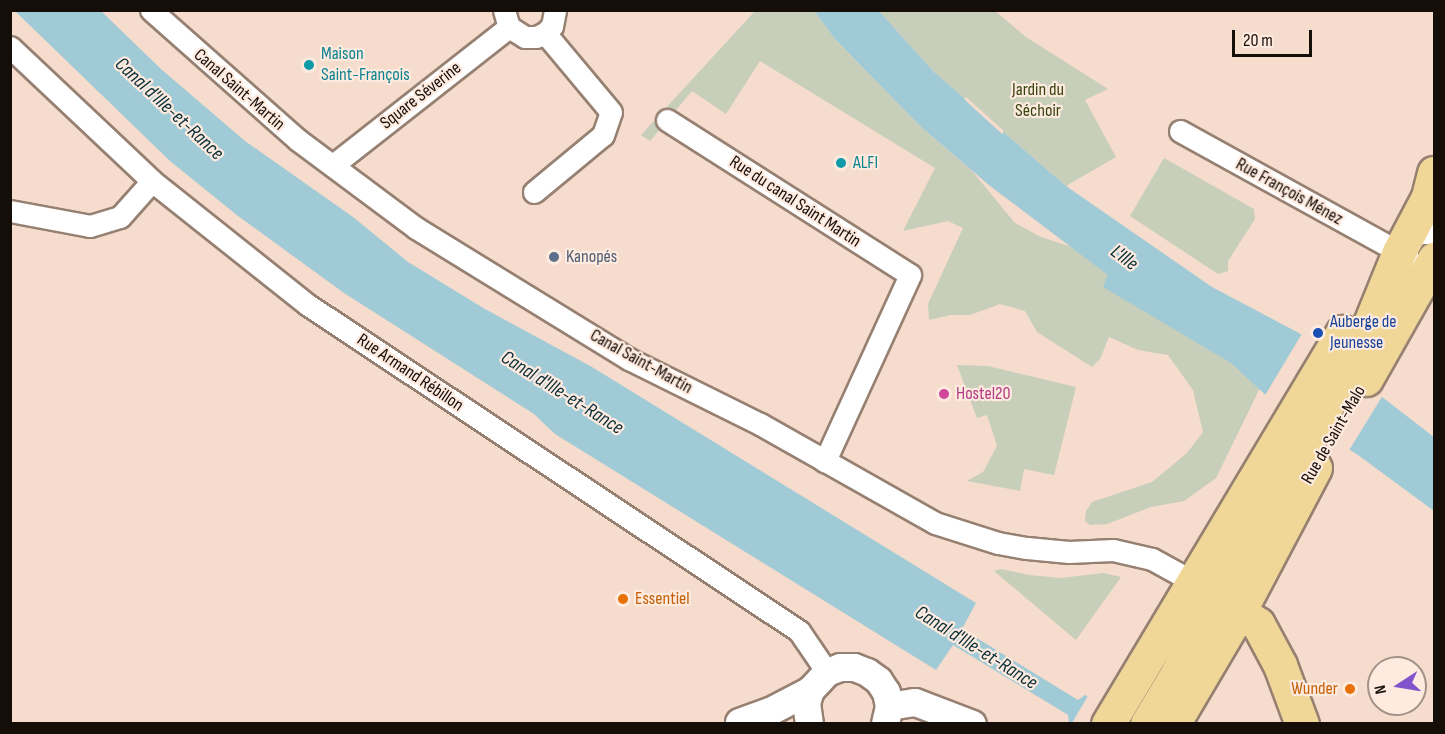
<!DOCTYPE html>
<html>
<head>
<meta charset="utf-8">
<style>
	body { margin:0 }
	#map { position:relative; width:1445px; height:734px; overflow:hidden; background:#f5dccc; font-family:"Sofia Sans Condensed",sans-serif }
	div>[style] { position:absolute }
	.green>* { inset:0; background:#c7ceba }
	.water>* { inset:0; background:#a1cad7 }
	.pier>* { inset:0; background:#f5dccc }
	.roads { filter:drop-shadow(2px 0 #968072) drop-shadow(-2px 0 #968072) drop-shadow(0 2px #968072) drop-shadow(0 -2px #968072) }
	.minor>* { height:21px; margin:-10.5px; padding:0 10.5px; transform-origin:10.5px; border-radius:10.5px; background:#fff }
	.tertiary>* { height:27px; margin:-13.5px; padding:0 13.5px; transform-origin:13.5px; border-radius:13.5px; background:#fff }
	.primary>* { height:33px; margin:-16.5px; padding:0 16.5px; transform-origin:16.5px; border-radius:16.5px; background:#f0d797 }
	.dots>* { width:16px; height:16px; translate:-50% -50%; box-sizing:border-box; border:3px solid #feeade; border-radius:50% }
	span { translate:-50% -50%; white-space:nowrap; text-align:center; line-height:1.15; -webkit-text-stroke:4.5px #feeade; paint-order:stroke }
	.culture-label { font-size:18px; color:#0d838f }
	.left { translate:0 -50%; text-align:left }
	.street-label { font-size:18px; color:#150d08 }
	.park-label { font-size:18px; color:#35440f }
	.service-label { font-size:18px; color:#4e5e75 }
	.transit-label { font-size:18px; color:#164399 }
	.hotel-label { font-size:18px; color:#b23c85 }
	.food-label { font-size:18px; color:#c56008 }
	.right { translate:-100% -50%; text-align:right }
	.water-label { font-size:20px; color:#082f3a; font-style:italic }
	.frame { position:absolute; inset:0; border:12px solid #150d08; pointer-events:none }
	.north { position:absolute; left:1367px; top:656px; width:60px; height:60px; box-sizing:border-box; background:#feeade; border:2px solid #a19288; border-radius:50%; rotate:258deg; font-size:16px; font-weight:700; line-height:24px; text-align:center; color:#150d08 }
	.north::after { content:''; display:block; margin:auto; width:21px; height:27px; background:#8253cb; clip-path:polygon(50% 0,100% 100%,50% 72%,0 100%) }
	.scale { position:absolute; left:1232px; top:30px; width:80px; height:27px; box-sizing:border-box; border:3px solid #150d08; border-top:0; padding-left:8px; font-size:18px; line-height:21px; white-space:nowrap; color:#150d08; -webkit-text-stroke:4px #feeade; paint-order:stroke }
</style>
</head>
<body>
<div id="map">
	<div class="green">
		<i style="clip-path:polygon(755px 11px,814px 11px,835px 39px,920px 126px,972px 171px,1015px 223px,1041px 237px,1097px 255px,1262px 384px,1216px 478px,1184px 501px,1151px 507px,1107px 524px,1090px 525px,1085px 521px,1086px 511px,1092px 502px,1152px 482px,1187px 453px,1203px 432px,1193px 390px,1168px 355px,1138px 350px,1109px 337px,1100px 359px,1092px 367px,1037px 332px,1025px 311px,1000px 304px,970px 315px,951px 315px,929px 320px,928px 304px,963px 228px,948px 221px,903px 231px,935px 168px,760px 61px,726px 114px,692px 91px,650px 141px,641px 135px)"></i>
		<i style="clip-path:polygon(879px 11px,995px 11px,1026px 37px,1108px 89px,1085px 100px,1116px 157px,1066px 186px,934px 72px)"></i>
		<i style="clip-path:polygon(1164px 158px,1254px 209px,1255px 219px,1228px 261px,1228px 271px,1218px 274px,1130px 216px)"></i>
		<i style="clip-path:polygon(957px 365px,988px 366px,1076px 387px,1054px 475px,1024px 469px,1020px 491px,967px 481px,983px 472px,997px 446px,987px 415px,977px 418px)"></i>
		<i style="clip-path:polygon(1001px 569px,1029px 575px,1061px 578px,1103px 573px,1121px 577px,1076px 640px,994px 571px)"></i>
	</div>
	<div class="water">
		<i style="clip-path:polygon(15px 11px,101px 11px,161px 69px,245px 141px,353px 217px,408px 262px,485px 309px,592px 367px,976px 603px,962px 629px,1078px 700px,1085px 695px,1139px 723px,1069px 723px,1068px 715px,953px 645px,936px 670px,555px 434px,534px 414px,344px 293px,238px 216px,170px 161px)"></i>
		<i style="clip-path:polygon(814px 11px,879px 11px,934px 72px,1066px 186px,1212px 287px,1299px 333px,1434px 437px,1434px 511px,1358px 455px,1270px 399px,1231px 363px,1103px 287px,1108px 275px,990px 186px,920px 126px,835px 39px)"></i>
	</div>
	<div class="pier">
		<i style="clip-path:polygon(966px 97px,1004px 131px,1002px 134px,964px 99px)"></i>
		<i style="clip-path:polygon(1303px 332px,1383px 395px,1348px 452px,1264px 397px)"></i>
		<i style="clip-path:polygon(1089px 694px,1140px 721px,1142px 724px,1072px 723px)"></i>
	</div>
	<div class="roads">
		<div class="minor">
			<i style="left:151px;top:10px;width:196px;rotate:41.5deg"></i>
			<i style="left:298px;top:140px;width:147px;rotate:36.7deg"></i>
			<i style="left:416px;top:228px;width:250px;rotate:31.6deg"></i>
			<i style="left:629px;top:359px;width:146px;rotate:26.4deg"></i>
			<i style="left:760px;top:424px;width:201px;rotate:29.5deg"></i>
			<i style="left:935px;top:523px;width:66px;rotate:17.6deg"></i>
			<i style="left:998px;top:543px;width:29px;rotate:10deg"></i>
			<i style="left:1027px;top:548px;width:42px;rotate:5.4deg"></i>
			<i style="left:1069px;top:552px;width:44px;rotate:-2.6deg"></i>
			<i style="left:1113px;top:550px;width:40px;rotate:13deg"></i>
			<i style="left:1152px;top:559px;width:58px;rotate:28.8deg"></i>
			<i style="left:504px;top:10px;width:18px;rotate:74deg"></i>
			<i style="left:509px;top:27px;width:19px;rotate:32deg"></i>
			<i style="left:525px;top:37px;width:11px"></i>
			<i style="left:536px;top:37px;width:10px;rotate:-24deg"></i>
			<i style="left:545px;top:33px;width:10px;rotate:-45deg"></i>
			<i style="left:552px;top:26px;width:16px;rotate:-79deg"></i>
			<i style="left:10px;top:47px;width:195px;rotate:43.3deg"></i>
			<i style="left:152px;top:181px;width:199px;rotate:38.5deg"></i>
			<i style="left:308px;top:305px;width:589px;rotate:33.58deg"></i>
			<i style="left:799px;top:631px;width:50px;rotate:55.7deg"></i>
			<i style="left:667px;top:120px;width:288px;rotate:32.5deg"></i>
			<i style="left:910px;top:275px;width:205px;rotate:114.6deg"></i>
			<i style="left:1180px;top:131px;width:260px;rotate:28.9deg"></i>
			<i style="left:333px;top:165px;width:224px;rotate:-38.1deg"></i>
			<i style="left:534px;top:192px;width:89px;rotate:-39.6deg"></i>
			<i style="left:603px;top:135px;width:24px;rotate:-71deg"></i>
			<i style="left:611px;top:112px;width:103px;rotate:-129.9deg"></i>
			<i style="left:10px;top:211px;width:81px;rotate:10.6deg"></i>
			<i style="left:90px;top:226px;width:31px;rotate:-17deg"></i>
			<i style="left:120px;top:217px;width:48px;rotate:-48.4deg"></i>
			<i style="left:1406px;top:245px;width:17px;rotate:-45deg"></i>
			<i style="left:1418px;top:233px;width:16px"></i>
		</div>
		<div class="tertiary">
			<i style="left:889px;top:706px;width:26px;rotate:-9deg"></i>
			<i style="left:915px;top:702px;width:61px;rotate:21.1deg"></i>
			<i style="left:739px;top:722px;width:33px;rotate:-20deg"></i>
			<i style="left:770px;top:711px;width:45px;rotate:-27.7deg"></i>
			<i style="left:809px;top:724px;width:21px;rotate:-98deg"></i>
			<i style="left:806px;top:703px;width:14px;rotate:-73deg"></i>
			<i style="left:810px;top:690px;width:25px;rotate:-47deg"></i>
			<i style="left:827px;top:672px;width:14px;rotate:-21deg"></i>
			<i style="left:840px;top:667px;width:14px"></i>
			<i style="left:854px;top:667px;width:14px;rotate:21deg"></i>
			<i style="left:867px;top:672px;width:14px;rotate:36deg"></i>
			<i style="left:878px;top:680px;width:14px;rotate:56deg"></i>
			<i style="left:886px;top:692px;width:14px;rotate:78deg"></i>
			<i style="left:889px;top:706px;width:18px;rotate:103deg"></i>
		</div>
		<div class="primary">
			<i style="left:1366px;top:379px;width:138px;rotate:-60.5deg"></i>
			<i style="left:1239px;top:612px;width:22px;rotate:32deg"></i>
			<i style="left:1258px;top:624px;width:47px;rotate:61.8deg"></i>
			<i style="left:1280px;top:665px;width:63px;rotate:69.6deg"></i>
			<i style="left:1179px;top:714px;width:118px;rotate:-59.5deg"></i>
			<i style="left:1239px;top:612px;width:163px;rotate:-62.2deg"></i>
			<i style="left:1108px;top:724px;width:457px;rotate:-59.1deg"></i>
			<i style="left:1147px;top:724px;width:61px;rotate:-59.2deg"></i>
			<i style="left:1178px;top:672px;width:88px;rotate:-64.3deg"></i>
			<i style="left:1216px;top:593px;width:169px;rotate:-59deg"></i>
			<i style="left:1303px;top:448px;width:120px;rotate:-60.7deg"></i>
			<i style="left:1362px;top:343px;width:98px;rotate:-67.9deg"></i>
			<i style="left:1399px;top:252px;width:62px;rotate:-62.2deg"></i>
			<i style="left:1428px;top:197px;width:25px;rotate:-76deg"></i>
		</div>
	</div>
	<div class="dots">
		<i style="left:309px;top:65px;background:#0f9aa8"></i>
		<i style="left:841px;top:163px;background:#0f9aa8"></i>
		<i style="left:554px;top:257px;background:#5c6f8a"></i>
		<i style="left:1318px;top:333px;background:#1a4fb4"></i>
		<i style="left:944px;top:394px;background:#d1479c"></i>
		<i style="left:623px;top:599px;background:#e8710a"></i>
		<i style="left:1350px;top:689px;background:#e8710a"></i>
	</div>
	<div class="culture-label">
		<span class="left" style="left:321px;top:65px">Maison<br>Saint-François</span>
		<span class="left" style="left:853px;top:163px">ALFI</span>
	</div>
	<div class="street-label">
		<span style="left:239px;top:90px;rotate:41deg">Canal Saint-Martin</span>
		<span style="left:421px;top:96px;rotate:-38deg">Square Séverine</span>
		<span style="left:1289px;top:192px;rotate:29deg">Rue François Ménez</span>
		<span style="left:795px;top:202px;rotate:33deg">Rue du canal Saint Martin</span>
		<span style="left:641px;top:362px;rotate:29deg">Canal Saint-Martin</span>
		<span style="left:410px;top:373px;rotate:34deg">Rue Armand Rébillon</span>
		<span style="left:1334px;top:435px;rotate:-60deg">Rue de Saint-Malo</span>
	</div>
	<div class="park-label">
		<span style="left:1038px;top:101px">Jardin du<br>Séchoir</span>
	</div>
	<div class="service-label">
		<span class="left" style="left:566px;top:257px">Kanopés</span>
	</div>
	<div class="transit-label">
		<span class="left" style="left:1330px;top:333px">Auberge de<br>Jeunesse</span>
	</div>
	<div class="hotel-label">
		<span class="left" style="left:956px;top:394px">Hostel20</span>
	</div>
	<div class="food-label">
		<span class="left" style="left:635px;top:599px">Essentiel</span>
		<span class="right" style="left:1338px;top:689px">Wunder</span>
	</div>
	<div class="water-label">
		<span style="left:169px;top:109px;rotate:43deg">Canal d'Ille-et-Rance</span>
		<span style="left:1124px;top:258px;rotate:37deg">L'Ille</span>
		<span style="left:562px;top:393px;rotate:32deg">Canal d'Ille-et-Rance</span>
		<span style="left:976px;top:648px;rotate:32deg">Canal d'Ille-et-Rance</span>
	</div>
	<div class="frame"></div>
	<div class="north">N</div>
	<div class="scale">20 m</div>
</div>
</body>
</html>
